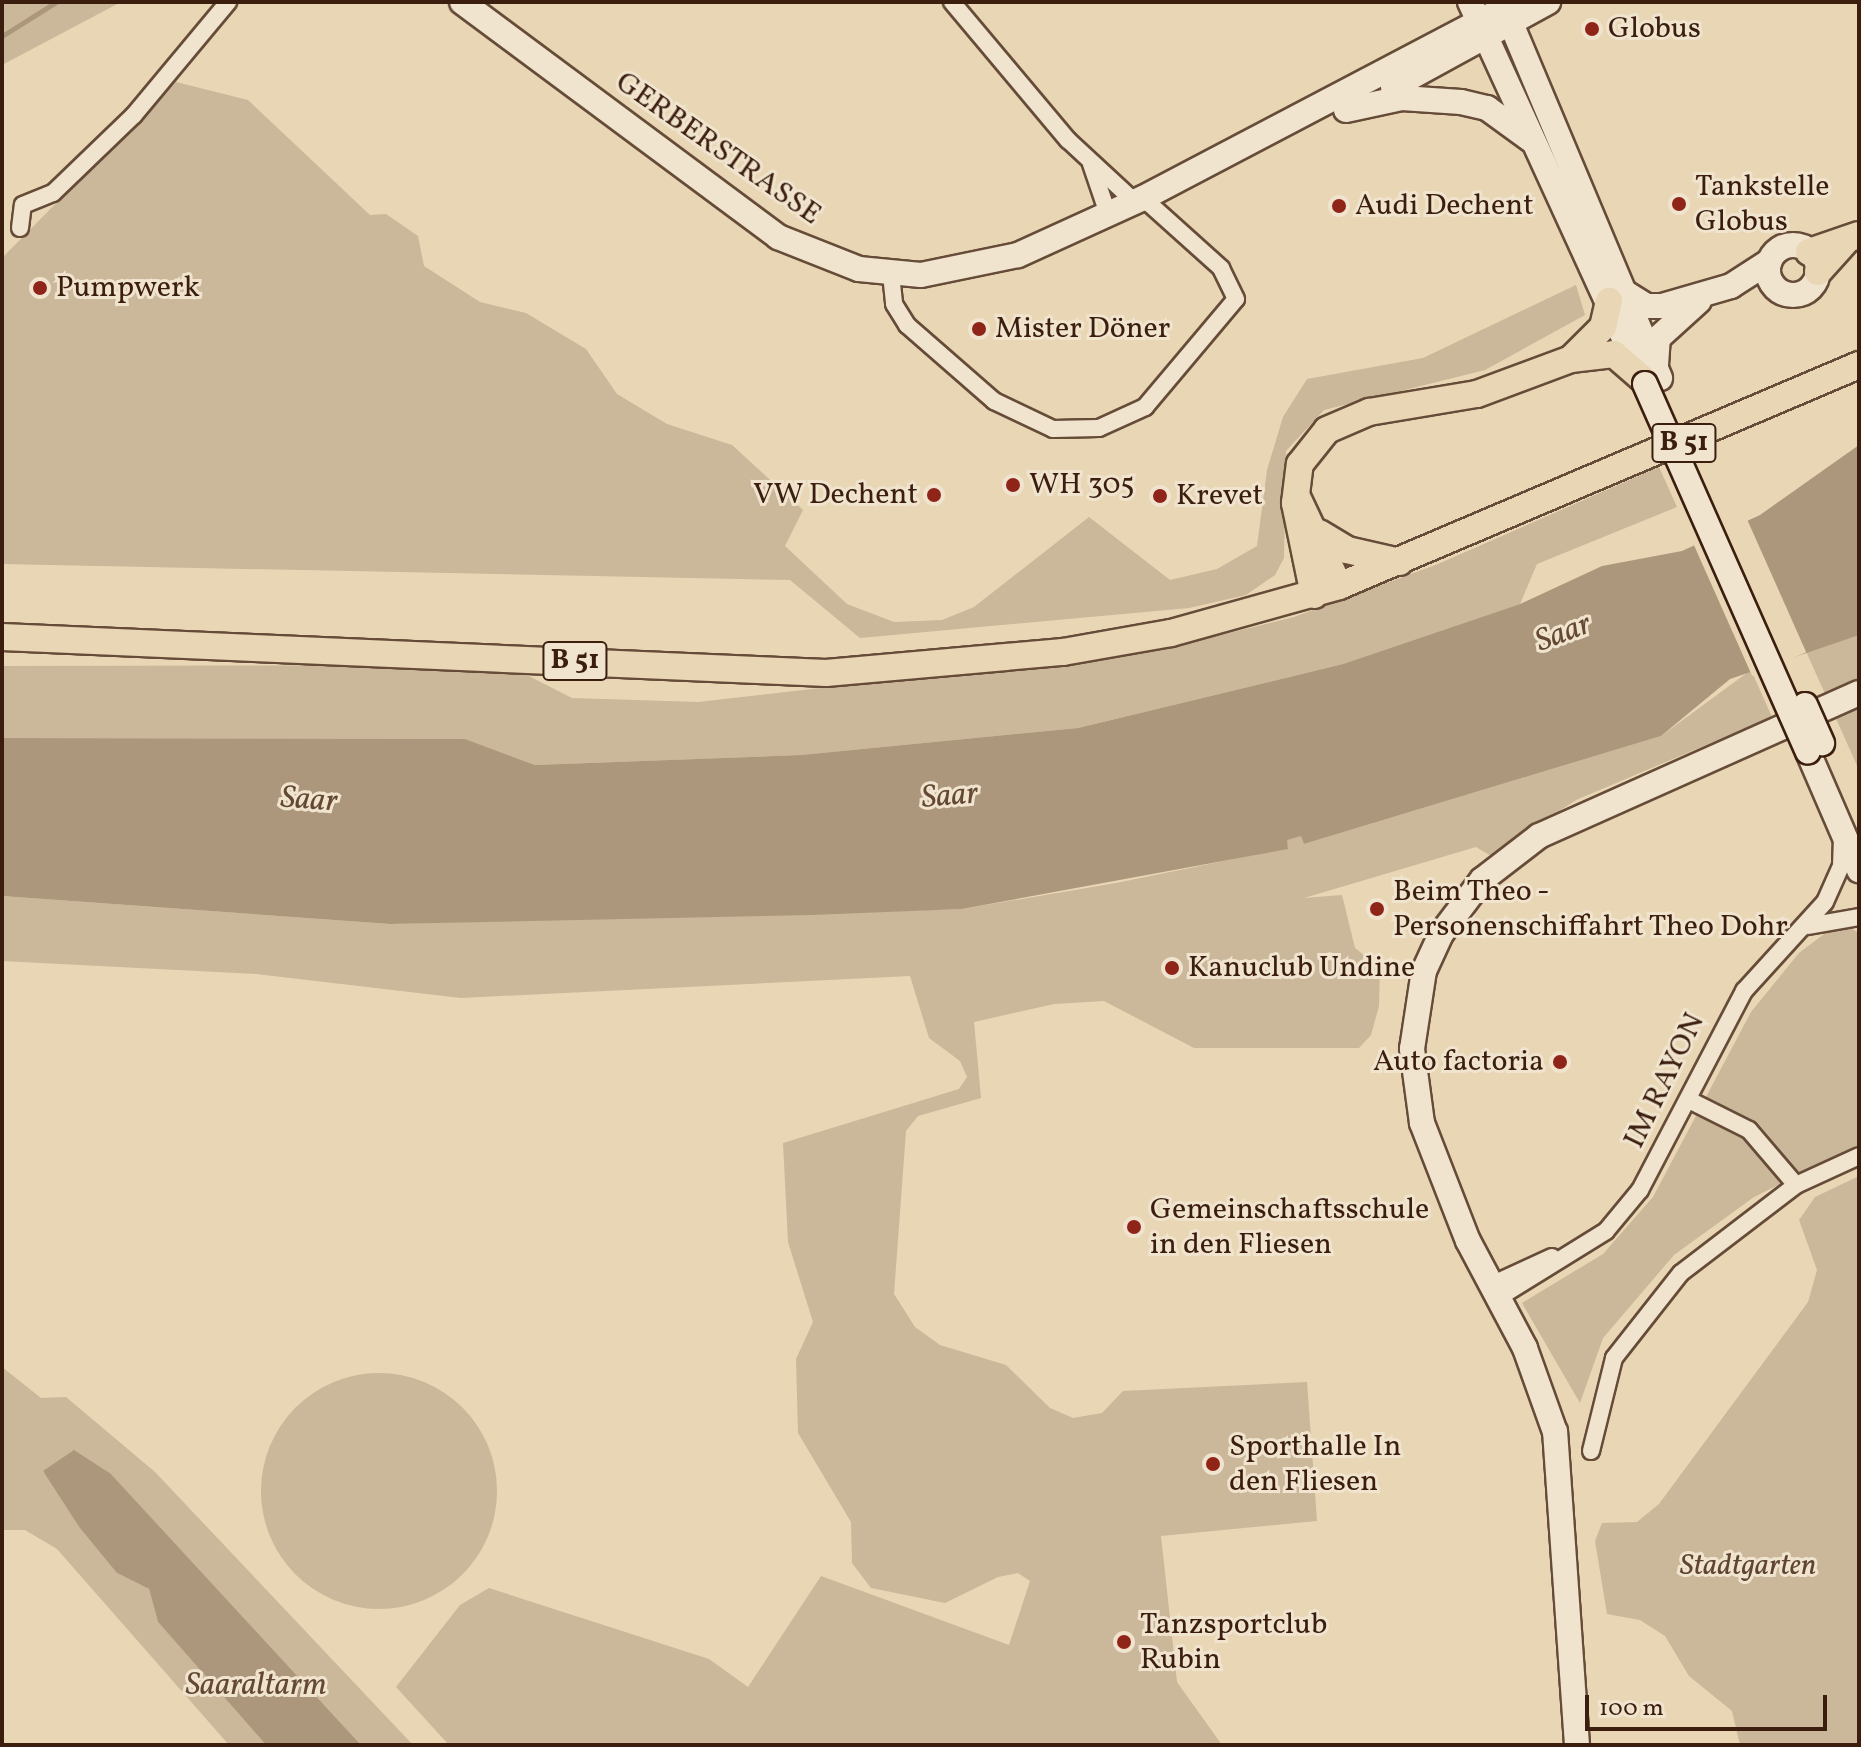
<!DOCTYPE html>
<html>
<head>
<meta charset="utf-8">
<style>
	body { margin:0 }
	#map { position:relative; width:1861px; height:1747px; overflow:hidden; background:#e8d6b5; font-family:Vollkorn,serif }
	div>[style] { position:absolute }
	.green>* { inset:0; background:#cbb799 }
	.round { border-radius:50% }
	.water>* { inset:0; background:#ad977c }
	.pier>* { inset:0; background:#e8d6b5; transform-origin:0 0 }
	.stream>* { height:5px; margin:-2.5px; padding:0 2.5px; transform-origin:2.5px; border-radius:2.5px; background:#ad977c }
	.roads { filter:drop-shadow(2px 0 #664c38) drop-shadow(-2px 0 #664c38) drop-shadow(0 2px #664c38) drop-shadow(0 -2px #664c38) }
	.street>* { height:16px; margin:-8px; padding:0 8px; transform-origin:8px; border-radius:8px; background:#f0e4cf }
	.secondary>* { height:24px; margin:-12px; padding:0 12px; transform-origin:12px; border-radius:12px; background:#f0e4cf }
	.secondary>.ring { margin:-12px; padding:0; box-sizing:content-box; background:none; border:24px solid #f0e4cf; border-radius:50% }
	.primary>* { height:26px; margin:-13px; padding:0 13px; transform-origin:13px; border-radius:13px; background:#e8d6b5 }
	.bridges { filter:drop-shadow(2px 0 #3b1e0e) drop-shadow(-2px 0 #3b1e0e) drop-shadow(0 2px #3b1e0e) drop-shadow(0 -2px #3b1e0e) }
	.secondary-bridge>* { height:24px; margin:-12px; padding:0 12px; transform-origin:12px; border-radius:12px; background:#f0e4cf }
	.dots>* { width:22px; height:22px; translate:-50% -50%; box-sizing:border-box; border:4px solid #f0e4cf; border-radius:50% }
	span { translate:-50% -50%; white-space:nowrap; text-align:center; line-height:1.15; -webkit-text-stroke:6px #f0e4cf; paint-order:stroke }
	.shield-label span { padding:2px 6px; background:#f0e4cf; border:2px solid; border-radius:6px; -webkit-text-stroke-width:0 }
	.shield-label { font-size:28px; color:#3b1e0e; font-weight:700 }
	.poi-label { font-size:30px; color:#3b1e0e }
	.left { translate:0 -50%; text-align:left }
	.right { translate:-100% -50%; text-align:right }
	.street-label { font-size:30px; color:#3b1e0e }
	.park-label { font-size:30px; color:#5f4431; font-style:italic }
	.water-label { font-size:32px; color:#634834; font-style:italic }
	.frame { position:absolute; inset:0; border:4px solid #3b1e0e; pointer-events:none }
	.scale { position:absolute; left:1585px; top:1695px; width:242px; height:36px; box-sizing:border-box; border:4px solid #3b1e0e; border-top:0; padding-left:10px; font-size:24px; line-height:28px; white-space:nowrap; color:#3b1e0e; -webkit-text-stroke:6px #f0e4cf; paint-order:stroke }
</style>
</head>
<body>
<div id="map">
	<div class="green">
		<i style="clip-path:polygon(2px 2px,121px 2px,2px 65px)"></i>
		<i style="clip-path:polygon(176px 82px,248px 100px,370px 215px,386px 214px,418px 236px,424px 266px,480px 302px,526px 313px,586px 349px,617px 394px,667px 424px,732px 445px,803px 510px,785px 546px,847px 604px,894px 622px,942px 620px,974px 607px,1089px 517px,1170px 580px,1217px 569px,1257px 546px,1267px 470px,1283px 417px,1307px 379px,1423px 358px,1576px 285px,1585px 315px,1485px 370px,1324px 410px,1286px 451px,1284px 558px,1275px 575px,1246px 595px,1189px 608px,860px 638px,790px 580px,2px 564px,2px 258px)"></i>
		<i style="clip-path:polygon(1659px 467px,1677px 507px,1537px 564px,1520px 604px,1343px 664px,1078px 728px,801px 755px,535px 765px,464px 739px,2px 738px,2px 666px,507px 665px,572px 698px,698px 702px,1168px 648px,1294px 617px,1438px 564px)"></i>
		<i style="clip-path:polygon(1859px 635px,1859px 770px,1805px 649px)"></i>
		<i style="clip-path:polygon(1751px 670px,1772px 717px,1576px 800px,1491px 856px,1476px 847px,1304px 898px,1342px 895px,1355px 948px,1380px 968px,1379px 1006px,1371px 1035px,1359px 1048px,1194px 1048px,1104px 1001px,1054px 1004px,974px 1022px,981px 1098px,918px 1116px,906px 1131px,894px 1294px,915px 1327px,940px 1345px,1006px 1365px,1050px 1408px,1073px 1418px,1102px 1413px,1123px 1391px,1307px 1382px,1317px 1521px,1161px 1536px,1177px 1682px,1222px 1745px,449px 1745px,396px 1687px,460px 1605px,489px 1588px,709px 1659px,748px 1687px,821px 1576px,1009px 1645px,1030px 1581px,1018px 1573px,998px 1577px,945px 1603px,871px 1588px,852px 1563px,851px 1522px,798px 1433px,796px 1359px,813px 1322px,788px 1242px,783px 1143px,959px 1089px,967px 1077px,960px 1061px,929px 1038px,910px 976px,461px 998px,256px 974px,2px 961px,2px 896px,390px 924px,962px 909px,1116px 883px,1288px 848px,1286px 840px,1301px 835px,1304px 844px,1661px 736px)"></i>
		<i style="clip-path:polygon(1849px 927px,1859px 933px,1859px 1145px,1754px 1197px,1674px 1255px,1603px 1338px,1580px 1403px,1522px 1303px,1603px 1254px,1653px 1197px,1751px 1012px,1799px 953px,1832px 928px)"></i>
		<i style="clip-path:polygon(1859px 1176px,1859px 1745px,1740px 1745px,1732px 1711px,1689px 1676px,1665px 1636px,1640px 1620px,1607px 1614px,1595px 1541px,1602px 1523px,1637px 1522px,1659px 1504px,1808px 1302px,1817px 1270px,1799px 1220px,1815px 1197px)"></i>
		<i style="clip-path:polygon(2px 1367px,41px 1398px,66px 1397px,155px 1472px,413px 1745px,361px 1745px,111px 1474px,43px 1471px,117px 1573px,149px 1589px,158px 1622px,266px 1745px,229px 1745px,57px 1549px,25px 1530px,2px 1530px)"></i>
		<i class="round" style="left:261px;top:1373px;width:236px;height:236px"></i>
	</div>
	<div class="water">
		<i style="clip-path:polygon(1859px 445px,1859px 635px,1730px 679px,1661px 736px,1304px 844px,1301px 836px,1287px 840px,1288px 849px,962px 909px,811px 915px,390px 924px,2px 896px,2px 738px,465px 739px,535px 765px,801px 755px,1078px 728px,1343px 664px,1520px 604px,1602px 566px,1682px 551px,1760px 515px)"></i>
		<i style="clip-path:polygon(74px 1450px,111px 1474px,361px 1745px,266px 1745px,158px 1622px,149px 1589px,117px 1573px,80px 1528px,43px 1471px)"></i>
	</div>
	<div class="pier">
		<i style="left:1746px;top:517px;width:148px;height:59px;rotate:66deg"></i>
	</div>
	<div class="stream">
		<i style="left:2px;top:36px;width:64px;rotate:-32.2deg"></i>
	</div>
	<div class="roads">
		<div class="street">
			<i style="left:952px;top:2px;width:180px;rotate:50deg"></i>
			<i style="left:1068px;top:140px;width:91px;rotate:42.8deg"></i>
			<i style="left:1091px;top:164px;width:53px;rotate:71.2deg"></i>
			<i style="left:20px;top:228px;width:23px;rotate:-83deg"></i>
			<i style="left:23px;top:205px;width:32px;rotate:-22deg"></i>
			<i style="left:53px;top:193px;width:112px;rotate:-43.9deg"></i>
			<i style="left:134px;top:115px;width:147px;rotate:-50.2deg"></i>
			<i style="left:891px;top:274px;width:30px;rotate:84deg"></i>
			<i style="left:894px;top:304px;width:25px;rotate:58deg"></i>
			<i style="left:907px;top:325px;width:116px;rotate:41.1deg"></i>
			<i style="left:994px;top:401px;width:65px;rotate:25.4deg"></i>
			<i style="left:1053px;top:429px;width:46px;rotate:-1.2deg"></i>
			<i style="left:1099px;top:428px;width:51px;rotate:-24.5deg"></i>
			<i style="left:1145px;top:407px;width:141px;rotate:-49.9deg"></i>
			<i style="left:1236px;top:299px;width:34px;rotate:-116deg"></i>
			<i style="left:1221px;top:268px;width:105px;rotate:-138.1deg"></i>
			<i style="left:1808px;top:926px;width:52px;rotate:-10deg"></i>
			<i style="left:1689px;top:1100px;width:67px;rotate:26.6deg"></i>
			<i style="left:1749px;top:1130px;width:72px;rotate:49.5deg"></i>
			<i style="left:1491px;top:1285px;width:67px;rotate:-24.7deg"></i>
			<i style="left:1498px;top:1298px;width:127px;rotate:-31.8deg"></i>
			<i style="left:1606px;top:1231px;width:53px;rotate:-50.3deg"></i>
			<i style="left:1640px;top:1190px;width:225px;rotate:-62.4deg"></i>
			<i style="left:1744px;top:991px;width:120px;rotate:-47.7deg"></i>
			<i style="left:1825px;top:902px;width:39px;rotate:-66deg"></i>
			<i style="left:1841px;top:866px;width:27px;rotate:-88deg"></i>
			<i style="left:1591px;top:1451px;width:96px;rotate:-76.1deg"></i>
			<i style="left:1614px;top:1358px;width:108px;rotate:-51.8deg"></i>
			<i style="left:1681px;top:1273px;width:145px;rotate:-37.4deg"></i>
			<i style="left:1796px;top:1185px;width:69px;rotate:-24.7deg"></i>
		</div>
		<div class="secondary">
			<i style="left:462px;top:2px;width:394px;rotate:36.6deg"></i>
			<i style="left:778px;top:237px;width:87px;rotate:21.6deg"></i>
			<i style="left:859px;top:269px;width:62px;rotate:5.5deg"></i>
			<i style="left:921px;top:275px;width:99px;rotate:-11.7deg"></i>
			<i style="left:1018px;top:255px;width:137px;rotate:-24.5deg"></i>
			<i style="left:1143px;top:198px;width:422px;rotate:-27.7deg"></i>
			<i style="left:1470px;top:2px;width:415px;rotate:65.4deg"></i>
			<i style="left:1502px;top:2px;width:408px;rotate:67.2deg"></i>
			<i style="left:1393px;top:87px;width:177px;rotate:-28.7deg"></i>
			<i style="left:1346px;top:110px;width:57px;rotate:-12.1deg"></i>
			<i style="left:1402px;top:98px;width:59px;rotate:3.9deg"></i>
			<i style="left:1461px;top:102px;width:27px;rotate:13deg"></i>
			<i style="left:1487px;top:108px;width:54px;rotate:36deg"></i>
			<i class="ring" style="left:1768px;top:245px;width:26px;height:26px"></i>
			<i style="left:1624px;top:292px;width:26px;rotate:32deg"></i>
			<i style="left:1646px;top:306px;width:16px"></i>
			<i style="left:1662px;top:306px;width:72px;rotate:-16.2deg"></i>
			<i style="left:1731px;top:286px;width:46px;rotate:-32.7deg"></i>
			<i style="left:1656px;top:365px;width:27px;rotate:-86deg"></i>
			<i style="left:1658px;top:338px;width:55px;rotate:-42.1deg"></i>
			<i style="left:1808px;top:752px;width:129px;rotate:66.6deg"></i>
			<i style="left:1577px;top:1745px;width:314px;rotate:-94deg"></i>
			<i style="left:1555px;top:1432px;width:89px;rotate:-109.7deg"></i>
			<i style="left:1525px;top:1348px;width:121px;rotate:-118deg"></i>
			<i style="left:1468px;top:1241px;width:127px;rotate:-111.3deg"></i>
			<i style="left:1422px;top:1123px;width:75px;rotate:-97.7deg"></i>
			<i style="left:1412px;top:1049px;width:79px;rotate:-81.3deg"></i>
			<i style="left:1424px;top:971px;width:41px;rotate:-65.3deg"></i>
			<i style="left:1441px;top:934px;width:68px;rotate:-52.8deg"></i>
			<i style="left:1482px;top:880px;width:72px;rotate:-37.7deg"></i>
			<i style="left:1539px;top:836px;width:350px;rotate:-24.1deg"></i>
		</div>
		<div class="primary">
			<i style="left:1809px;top:252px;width:53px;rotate:-18.8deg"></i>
			<i style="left:1818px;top:272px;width:40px;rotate:-48deg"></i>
			<i style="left:1571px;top:359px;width:45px;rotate:-45deg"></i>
			<i style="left:1603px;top:327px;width:27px;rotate:-77deg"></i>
			<i style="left:1298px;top:499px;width:96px;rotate:64.8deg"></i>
			<i style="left:1319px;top:533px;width:33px;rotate:31deg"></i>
			<i style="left:1347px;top:550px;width:54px;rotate:12.8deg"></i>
			<i style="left:1314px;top:595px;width:94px;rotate:-101.7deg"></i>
			<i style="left:1295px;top:503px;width:39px;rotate:-83deg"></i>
			<i style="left:1300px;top:464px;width:43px;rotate:-51.5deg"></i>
			<i style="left:1327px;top:430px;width:46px;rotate:-23.2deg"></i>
			<i style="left:1369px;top:412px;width:109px;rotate:-9.5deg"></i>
			<i style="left:1477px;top:394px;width:100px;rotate:-20.4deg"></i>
			<i style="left:1571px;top:359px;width:43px;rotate:-6.6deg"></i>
			<i style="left:1614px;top:354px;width:37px;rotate:41deg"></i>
			<i style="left:2px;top:637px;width:825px;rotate:2.5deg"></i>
			<i style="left:826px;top:673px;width:238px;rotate:-5.1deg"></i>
			<i style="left:1063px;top:652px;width:110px;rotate:-10deg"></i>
			<i style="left:1171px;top:633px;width:174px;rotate:-15.6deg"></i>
			<i style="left:1339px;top:586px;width:565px;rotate:-23.03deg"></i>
		</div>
	</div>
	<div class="bridges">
		<div class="secondary-bridge">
			<i style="left:1645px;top:384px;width:402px;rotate:66.1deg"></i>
			<i style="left:1805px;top:705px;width:42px;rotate:65.9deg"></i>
		</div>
	</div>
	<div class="dots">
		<i style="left:1592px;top:29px;background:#8f2418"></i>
		<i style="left:1679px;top:204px;background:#8f2418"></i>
		<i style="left:1339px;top:206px;background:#8f2418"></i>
		<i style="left:40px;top:288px;background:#8f2418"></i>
		<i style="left:979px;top:329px;background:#8f2418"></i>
		<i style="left:1013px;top:485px;background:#8f2418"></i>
		<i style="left:934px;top:495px;background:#8f2418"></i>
		<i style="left:1160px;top:496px;background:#8f2418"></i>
		<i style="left:1377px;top:909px;background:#8f2418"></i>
		<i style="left:1172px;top:968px;background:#8f2418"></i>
		<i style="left:1560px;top:1062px;background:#8f2418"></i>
		<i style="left:1134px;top:1227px;background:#8f2418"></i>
		<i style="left:1213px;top:1464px;background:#8f2418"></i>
		<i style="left:1124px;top:1642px;background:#8f2418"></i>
	</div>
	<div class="shield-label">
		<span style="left:1684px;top:443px">B 51</span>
		<span style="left:575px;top:661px">B 51</span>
	</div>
	<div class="poi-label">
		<span class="left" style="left:1608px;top:29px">Globus</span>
		<span class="left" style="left:1695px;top:204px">Tankstelle<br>Globus</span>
		<span class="left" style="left:1355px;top:206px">Audi Dechent</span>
		<span class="left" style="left:56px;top:288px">Pumpwerk</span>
		<span class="left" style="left:995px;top:329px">Mister Döner</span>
		<span class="left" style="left:1029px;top:485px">WH 305</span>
		<span class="right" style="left:918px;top:495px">VW Dechent</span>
		<span class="left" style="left:1176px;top:496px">Krevet</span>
		<span class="left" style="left:1393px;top:909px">Beim Theo -<br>Personenschiffahrt Theo Dohr</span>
		<span class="left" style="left:1188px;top:968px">Kanuclub Undine</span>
		<span class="right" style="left:1544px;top:1062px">Auto factoria</span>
		<span class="left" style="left:1150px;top:1227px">Gemeinschaftsschule<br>in den Fliesen</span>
		<span class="left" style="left:1229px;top:1464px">Sporthalle In<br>den Fliesen</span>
		<span class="left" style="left:1140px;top:1642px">Tanzsportclub<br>Rubin</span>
	</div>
	<div class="street-label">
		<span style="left:718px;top:149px;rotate:35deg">GERBERSTRASSE</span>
		<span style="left:1665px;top:1081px;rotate:-64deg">IM RAYON</span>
	</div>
	<div class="park-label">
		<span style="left:1748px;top:1566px">Stadtgarten</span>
	</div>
	<div class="water-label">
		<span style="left:1564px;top:634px;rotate:-21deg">Saar</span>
		<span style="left:950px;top:797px;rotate:-5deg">Saar</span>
		<span style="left:309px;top:801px;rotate:4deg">Saar</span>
		<span style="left:256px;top:1686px">Saaraltarm</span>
	</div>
	<div class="frame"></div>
	<div class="scale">100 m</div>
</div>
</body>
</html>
